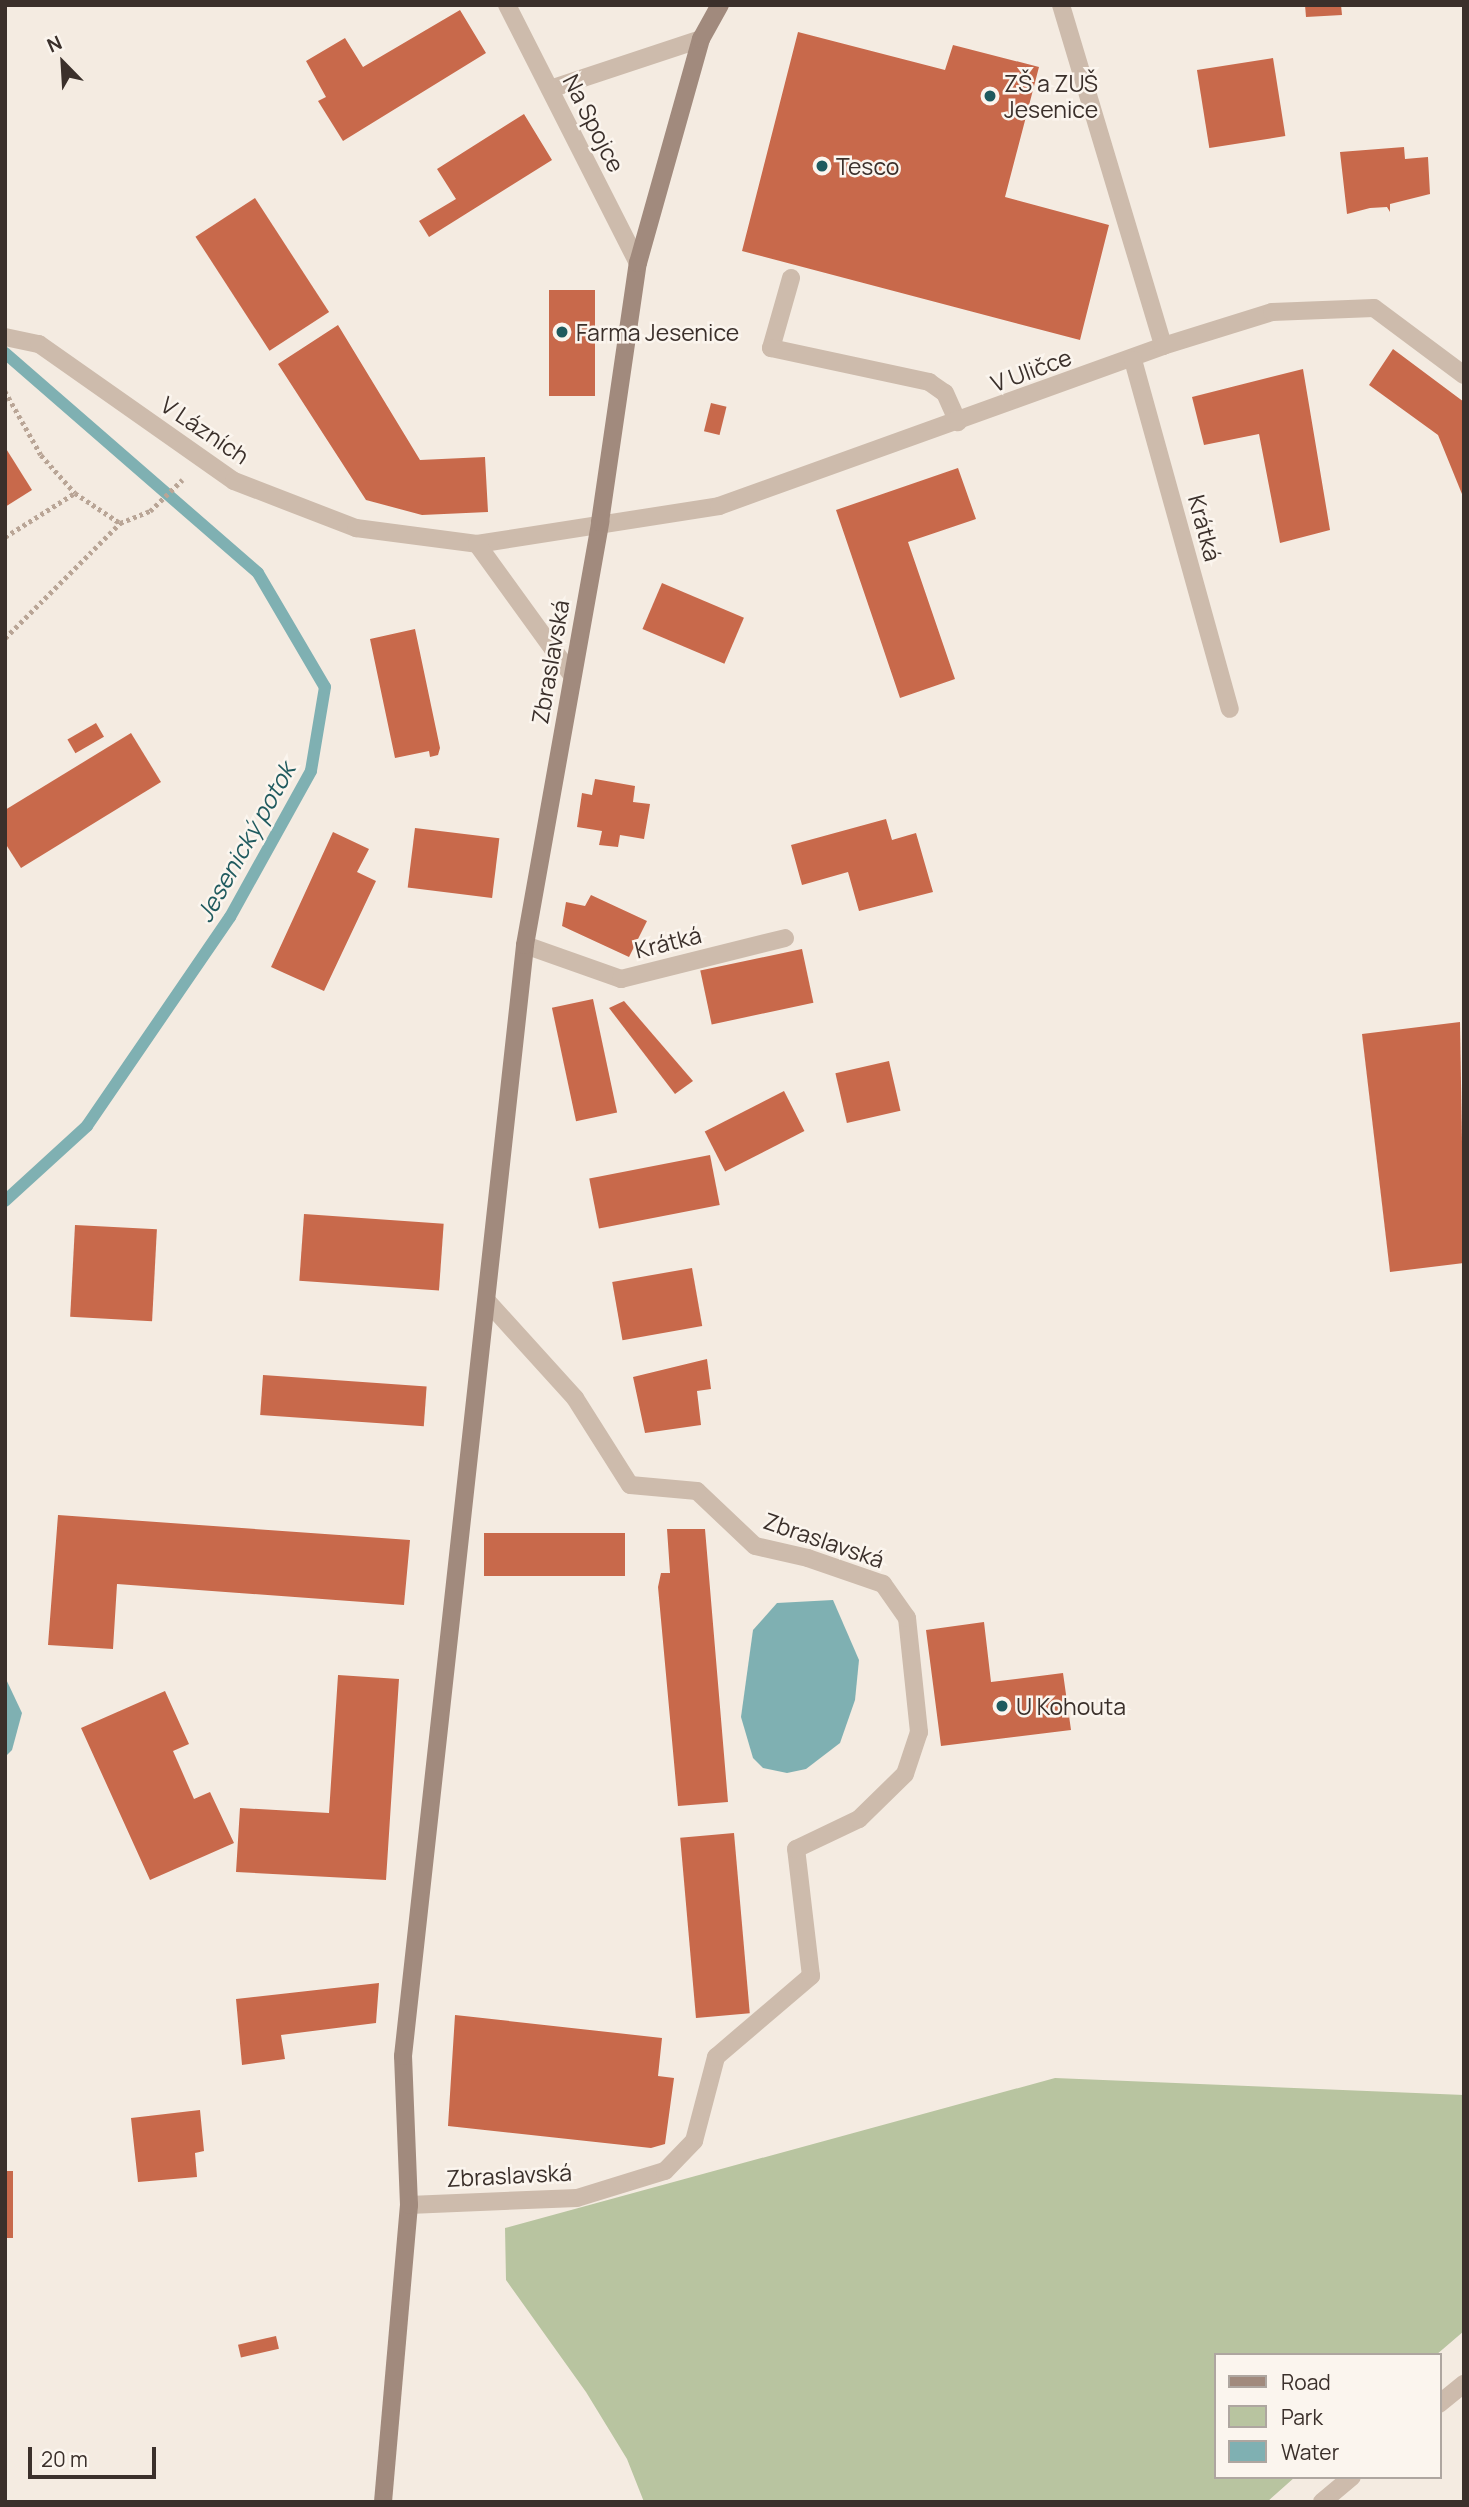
<!DOCTYPE html>
<html>
<head>
<meta charset="utf-8">
<style>
	body { margin:0 }
	#map { position:relative; width:1469px; height:2507px; overflow:hidden; background:#f4ebe1; font-family:Manrope,sans-serif }
	div>[style] { position:absolute }
	.green>* { inset:0; background:#b8c4a0 }
	.water>* { inset:0; background:#7fb0b2 }
	.stream>* { height:12px; margin:-6px; padding:0 6px; transform-origin:6px; border-radius:6px; background:#7fb0b2 }
	.building>* { inset:0; background:#c8694b; transform-origin:0 0 }
	.path>* { height:4.5px; margin-top:-2.25px; transform-origin:0; background:repeating-linear-gradient(90deg,#b9a596 0 3.5px,transparent 0 7px) }
	.service>* { height:18px; margin:-9px; padding:0 9px; transform-origin:9px; border-radius:9px; background:#cdbbac }
	.minor>* { height:18px; margin:-9px; padding:0 9px; transform-origin:9px; border-radius:9px; background:#cdbbac }
	.secondary>* { height:18px; margin:-9px; padding:0 9px; transform-origin:9px; border-radius:9px; background:#a18a7d }
	.dots>* { width:19px; height:19px; translate:-50% -50%; box-sizing:border-box; border:4px solid #fbf5ee; border-radius:50% }
	span { translate:-50% -50%; white-space:nowrap; text-align:center; line-height:1.15; -webkit-text-stroke:5px #fbf5ee; paint-order:stroke }
	.poi-label { font-size:23px; color:#3b302b }
	.left { translate:0 -50%; text-align:left }
	.street-label { font-size:23px; color:#3b302b }
	.water-label { font-size:24px; color:#1f5a5e; font-style:italic }
	.frame { position:absolute; inset:0; border:7px solid #3b302b; pointer-events:none }
	.legend { position:absolute; left:1214px; top:2353px; width:228px; height:126px; box-sizing:border-box; background:#fbf5ee; border:2px solid #aea6a0; margin:0; padding:9px 12px; list-style:none; font-size:21px; color:#3b302b }
	.legend li { display:flex; align-items:center; gap:14px; height:35px }
	.legend b { width:35px; border:2px solid #aea6a0 }
	.north { position:absolute; left:28px; top:28px; width:70px; height:70px; -webkit-text-stroke:5px #fbf5ee; paint-order:stroke; rotate:336deg; font-size:19px; font-weight:700; line-height:28px; text-align:center; color:#3b302b }
	.north::after { content:''; display:block; margin:auto; width:24px; height:32px; background:#3b302b; clip-path:polygon(50% 0,100% 100%,50% 72%,0 100%) }
	.scale { position:absolute; left:28px; top:2447px; width:128px; height:32px; box-sizing:border-box; border:4px solid #3b302b; border-top:0; padding-left:9px; font-size:21px; line-height:24px; white-space:nowrap; color:#3b302b; -webkit-text-stroke:5px #fbf5ee; paint-order:stroke }
</style>
</head>
<body>
<div id="map">
	<div class="green">
		<i style="clip-path:polygon(1055px 2078px,1464px 2095px,1464px 2331px,1436px 2355px,1215px 2355px,1215px 2477px,1295px 2477px,1267px 2502px,644px 2502px,627px 2459px,586px 2392px,506px 2280px,505px 2228px)"></i>
	</div>
	<div class="water">
		<i style="clip-path:polygon(833px 1600px,859px 1660px,855px 1700px,840px 1743px,806px 1769px,787px 1773px,763px 1768px,753px 1758px,741px 1717px,753px 1630px,777px 1603px)"></i>
		<i style="clip-path:polygon(5px 1677px,22px 1713px,12px 1750px,5px 1757px)"></i>
	</div>
	<div class="stream">
		<i style="left:5px;top:353px;width:335px;rotate:41deg"></i>
		<i style="left:258px;top:573px;width:132px;rotate:59.6deg"></i>
		<i style="left:325px;top:687px;width:85px;rotate:99.5deg"></i>
		<i style="left:311px;top:771px;width:167px;rotate:119deg"></i>
		<i style="left:230px;top:917px;width:253px;rotate:124.4deg"></i>
		<i style="left:87px;top:1126px;width:111px;rotate:137.6deg"></i>
	</div>
	<div class="building">
		<i style="clip-path:polygon(1305px 5px,1341px 5px,1342px 15px,1306px 17px)"></i>
		<i style="clip-path:polygon(460px 10px,486px 53px,343px 141px,318px 101px,326px 97px,306px 61px,345px 38px,363px 67px)"></i>
		<i style="clip-path:polygon(798px 32px,945px 70px,953px 45px,1039px 67px,1005px 197px,1109px 225px,1080px 340px,742px 251px)"></i>
		<i style="left:1273px;top:58px;width:79px;height:77px;rotate:81deg"></i>
		<i style="clip-path:polygon(524px 114px,552px 160px,429px 237px,419px 221px,456px 199px,437px 169px)"></i>
		<i style="clip-path:polygon(1404px 147px,1405px 159px,1428px 157px,1430px 194px,1390px 204px,1390px 212px,1387px 207px,1370px 208px,1347px 214px,1340px 152px)"></i>
		<i style="left:255px;top:198px;width:136px;height:71px;rotate:57deg"></i>
		<i style="left:549px;top:290px;width:46px;height:106px"></i>
		<i style="clip-path:polygon(338px 325px,420px 460px,485px 457px,488px 512px,422px 515px,366px 500px,278px 364px)"></i>
		<i style="clip-path:polygon(1393px 349px,1464px 402px,1464px 499px,1438px 435px,1369px 385px)"></i>
		<i style="clip-path:polygon(1303px 369px,1330px 530px,1280px 543px,1259px 434px,1204px 445px,1192px 397px)"></i>
		<i style="left:711px;top:403px;width:16px;height:29px;rotate:14deg"></i>
		<i style="clip-path:polygon(5px 447px,32px 490px,5px 507px)"></i>
		<i style="clip-path:polygon(958px 468px,976px 519px,908px 542px,955px 679px,900px 698px,836px 510px)"></i>
		<i style="left:662px;top:583px;width:89px;height:50px;rotate:23deg"></i>
		<i style="clip-path:polygon(415px 629px,440px 748px,438px 755px,430px 757px,429px 751px,395px 758px,370px 639px)"></i>
		<i style="left:96px;top:723px;width:16px;height:33px;rotate:60deg"></i>
		<i style="clip-path:polygon(131px 733px,161px 782px,21px 868px,5px 843px,5px 810px)"></i>
		<i style="clip-path:polygon(595px 779px,635px 786px,633px 802px,650px 804px,644px 839px,620px 835px,618px 847px,599px 845px,602px 831px,577px 827px,582px 793px,592px 795px)"></i>
		<i style="clip-path:polygon(886px 819px,892px 840px,916px 833px,933px 892px,859px 911px,848px 872px,802px 885px,791px 845px)"></i>
		<i style="left:415px;top:828px;width:85px;height:60px;rotate:7deg"></i>
		<i style="clip-path:polygon(333px 832px,369px 849px,357px 872px,376px 881px,324px 991px,271px 967px)"></i>
		<i style="clip-path:polygon(591px 895px,647px 921px,629px 957px,562px 926px,566px 902px,585px 906px)"></i>
		<i style="left:802px;top:949px;width:55px;height:104px;rotate:78deg"></i>
		<i style="left:593px;top:999px;width:116px;height:42px;rotate:78deg"></i>
		<i style="clip-path:polygon(624px 1001px,693px 1081px,675px 1094px,609px 1008px)"></i>
		<i style="clip-path:polygon(1460px 1022px,1464px 1263px,1390px 1272px,1362px 1034px)"></i>
		<i style="left:889px;top:1061px;width:51px;height:55px;rotate:77deg"></i>
		<i style="left:784px;top:1091px;width:45px;height:89px;rotate:63deg"></i>
		<i style="left:710px;top:1155px;width:51px;height:123px;rotate:79deg"></i>
		<i style="left:304px;top:1214px;width:140px;height:67px;rotate:4deg"></i>
		<i style="left:75px;top:1225px;width:82px;height:92px;rotate:3deg"></i>
		<i style="left:692px;top:1268px;width:59px;height:81px;rotate:80deg"></i>
		<i style="clip-path:polygon(707px 1359px,711px 1389px,697px 1391px,701px 1425px,645px 1433px,633px 1377px)"></i>
		<i style="left:263px;top:1375px;width:164px;height:40px;rotate:4deg"></i>
		<i style="clip-path:polygon(58px 1515px,410px 1540px,404px 1605px,117px 1584px,113px 1649px,48px 1645px)"></i>
		<i style="clip-path:polygon(667px 1529px,705px 1529px,728px 1802px,678px 1806px,658px 1587px,661px 1573px,670px 1573px)"></i>
		<i style="left:484px;top:1533px;width:141px;height:43px"></i>
		<i style="clip-path:polygon(984px 1622px,991px 1682px,1063px 1673px,1071px 1730px,941px 1746px,926px 1630px)"></i>
		<i style="clip-path:polygon(338px 1675px,399px 1679px,386px 1880px,236px 1872px,240px 1808px,329px 1813px)"></i>
		<i style="clip-path:polygon(165px 1691px,189px 1744px,173px 1751px,194px 1799px,210px 1792px,234px 1843px,150px 1880px,81px 1728px)"></i>
		<i style="left:734px;top:1833px;width:181px;height:54px;rotate:85deg"></i>
		<i style="clip-path:polygon(379px 1983px,376px 2023px,281px 2035px,285px 2059px,242px 2065px,236px 1999px)"></i>
		<i style="clip-path:polygon(455px 2015px,662px 2038px,658px 2076px,674px 2078px,665px 2144px,651px 2148px,448px 2126px)"></i>
		<i style="clip-path:polygon(200px 2110px,204px 2151px,195px 2153px,197px 2177px,138px 2182px,131px 2118px)"></i>
		<i style="left:5px;top:2171px;width:8px;height:67px"></i>
		<i style="left:276px;top:2336px;width:13px;height:39px;rotate:77deg"></i>
	</div>
	<div class="path">
		<i style="left:5px;top:391px;width:73px;rotate:60.6deg"></i>
		<i style="left:41px;top:455px;width:51px;rotate:48.2deg"></i>
		<i style="left:75px;top:493px;width:54px;rotate:33.7deg"></i>
		<i style="left:120px;top:523px;width:32px;rotate:-22deg"></i>
		<i style="left:150px;top:511px;width:45px;rotate:-44.1deg"></i>
		<i style="left:5px;top:537px;width:83px;rotate:-32.2deg"></i>
		<i style="left:5px;top:638px;width:163px;rotate:-45deg"></i>
	</div>
	<div class="service">
		<i style="left:1061px;top:5px;width:356px;rotate:73.3deg"></i>
		<i style="left:550px;top:89px;width:159px;rotate:-18.3deg"></i>
		<i style="left:791px;top:278px;width:73px;rotate:105.9deg"></i>
		<i style="left:771px;top:348px;width:162px;rotate:12.1deg"></i>
		<i style="left:929px;top:382px;width:19px;rotate:35deg"></i>
		<i style="left:945px;top:393px;width:32px;rotate:66deg"></i>
		<i style="left:1439px;top:2404px;width:32px;rotate:-39deg"></i>
		<i style="left:1322px;top:2502px;width:39px;rotate:-40deg"></i>
	</div>
	<div class="minor">
		<i style="left:507px;top:5px;width:289px;rotate:63.1deg"></i>
		<i style="left:5px;top:337px;width:35px;rotate:12deg"></i>
		<i style="left:39px;top:344px;width:238px;rotate:35.1deg"></i>
		<i style="left:234px;top:481px;width:131px;rotate:21.1deg"></i>
		<i style="left:356px;top:528px;width:122px;rotate:7.5deg"></i>
		<i style="left:477px;top:544px;width:245px;rotate:-8.9deg"></i>
		<i style="left:719px;top:506px;width:472px;rotate:-19.8deg"></i>
		<i style="left:1163px;top:346px;width:114px;rotate:-17.3deg"></i>
		<i style="left:1272px;top:312px;width:102px;rotate:-2.2deg"></i>
		<i style="left:1374px;top:308px;width:112px;rotate:36.7deg"></i>
		<i style="left:1133px;top:360px;width:362px;rotate:74.5deg"></i>
		<i style="left:477px;top:544px;width:162px;rotate:54.1deg"></i>
		<i style="left:525px;top:945px;width:102px;rotate:19.5deg"></i>
		<i style="left:621px;top:979px;width:169px;rotate:-14deg"></i>
		<i style="left:409px;top:2205px;width:168px;rotate:-2.4deg"></i>
		<i style="left:577px;top:2198px;width:92px;rotate:-17.1deg"></i>
		<i style="left:665px;top:2171px;width:42px;rotate:-46deg"></i>
		<i style="left:694px;top:2141px;width:87px;rotate:-75.3deg"></i>
		<i style="left:716px;top:2057px;width:125px;rotate:-40.5deg"></i>
		<i style="left:811px;top:1976px;width:128px;rotate:-96.7deg"></i>
		<i style="left:796px;top:1849px;width:70px;rotate:-25.5deg"></i>
		<i style="left:859px;top:1819px;width:64px;rotate:-44.4deg"></i>
		<i style="left:905px;top:1774px;width:44px;rotate:-71.6deg"></i>
		<i style="left:919px;top:1732px;width:115px;rotate:-96deg"></i>
		<i style="left:907px;top:1618px;width:42px;rotate:-125.2deg"></i>
		<i style="left:883px;top:1584px;width:79px;rotate:-160.9deg"></i>
		<i style="left:808px;top:1558px;width:54px;rotate:-167.2deg"></i>
		<i style="left:755px;top:1546px;width:80px;rotate:-136.5deg"></i>
		<i style="left:697px;top:1491px;width:67px;rotate:-174.9deg"></i>
		<i style="left:630px;top:1485px;width:103px;rotate:-122.3deg"></i>
		<i style="left:575px;top:1398px;width:131px;rotate:-132.2deg"></i>
	</div>
	<div class="secondary">
		<i style="left:383px;top:2502px;width:298px;rotate:-85deg"></i>
		<i style="left:409px;top:2205px;width:149px;rotate:-92.3deg"></i>
		<i style="left:403px;top:2056px;width:1118px;rotate:-83.73deg"></i>
		<i style="left:525px;top:945px;width:430px;rotate:-79.9deg"></i>
		<i style="left:600px;top:522px;width:262px;rotate:-81.7deg"></i>
		<i style="left:638px;top:263px;width:233px;rotate:-74.3deg"></i>
		<i style="left:701px;top:39px;width:39px;rotate:-61deg"></i>
	</div>
	<div class="dots">
		<i style="left:990px;top:96px;background:#1f5a5e"></i>
		<i style="left:822px;top:166px;background:#1f5a5e"></i>
		<i style="left:562px;top:332px;background:#1f5a5e"></i>
		<i style="left:1002px;top:1706px;background:#1f5a5e"></i>
	</div>
	<div class="poi-label">
		<span class="left" style="left:1004px;top:96px">ZŠ a ZUŠ<br>Jesenice</span>
		<span class="left" style="left:836px;top:166px">Tesco</span>
		<span class="left" style="left:576px;top:332px">Farma Jesenice</span>
		<span class="left" style="left:1016px;top:1706px">U Kohouta</span>
	</div>
	<div class="street-label">
		<span style="left:594px;top:123px;rotate:63deg">Na Spojce</span>
		<span style="left:1031px;top:370px;rotate:-20deg">V Uličce</span>
		<span style="left:205px;top:430px;rotate:34deg">V Lázních</span>
		<span style="left:1205px;top:528px;rotate:75deg">Krátká</span>
		<span style="left:550px;top:662px;rotate:-80deg">Zbraslavská</span>
		<span style="left:668px;top:942px;rotate:-14deg">Krátká</span>
		<span style="left:824px;top:1540px;rotate:19deg">Zbraslavská</span>
		<span style="left:509px;top:2175px;rotate:-3deg">Zbraslavská</span>
	</div>
	<div class="water-label">
		<span style="left:245px;top:842px;rotate:-61deg">Jesenický potok</span>
	</div>
	<div class="frame"></div>
	<ul class="legend">
	<li><b style="height:9px;background:#a18a7d"></b>Road</li>
	<li><b style="height:19px;background:#b8c4a0"></b>Park</li>
	<li><b style="height:19px;background:#7fb0b2"></b>Water</li>
	</ul>
	<div class="north">N</div>
	<div class="scale">20 m</div>
</div>
</body>
</html>
